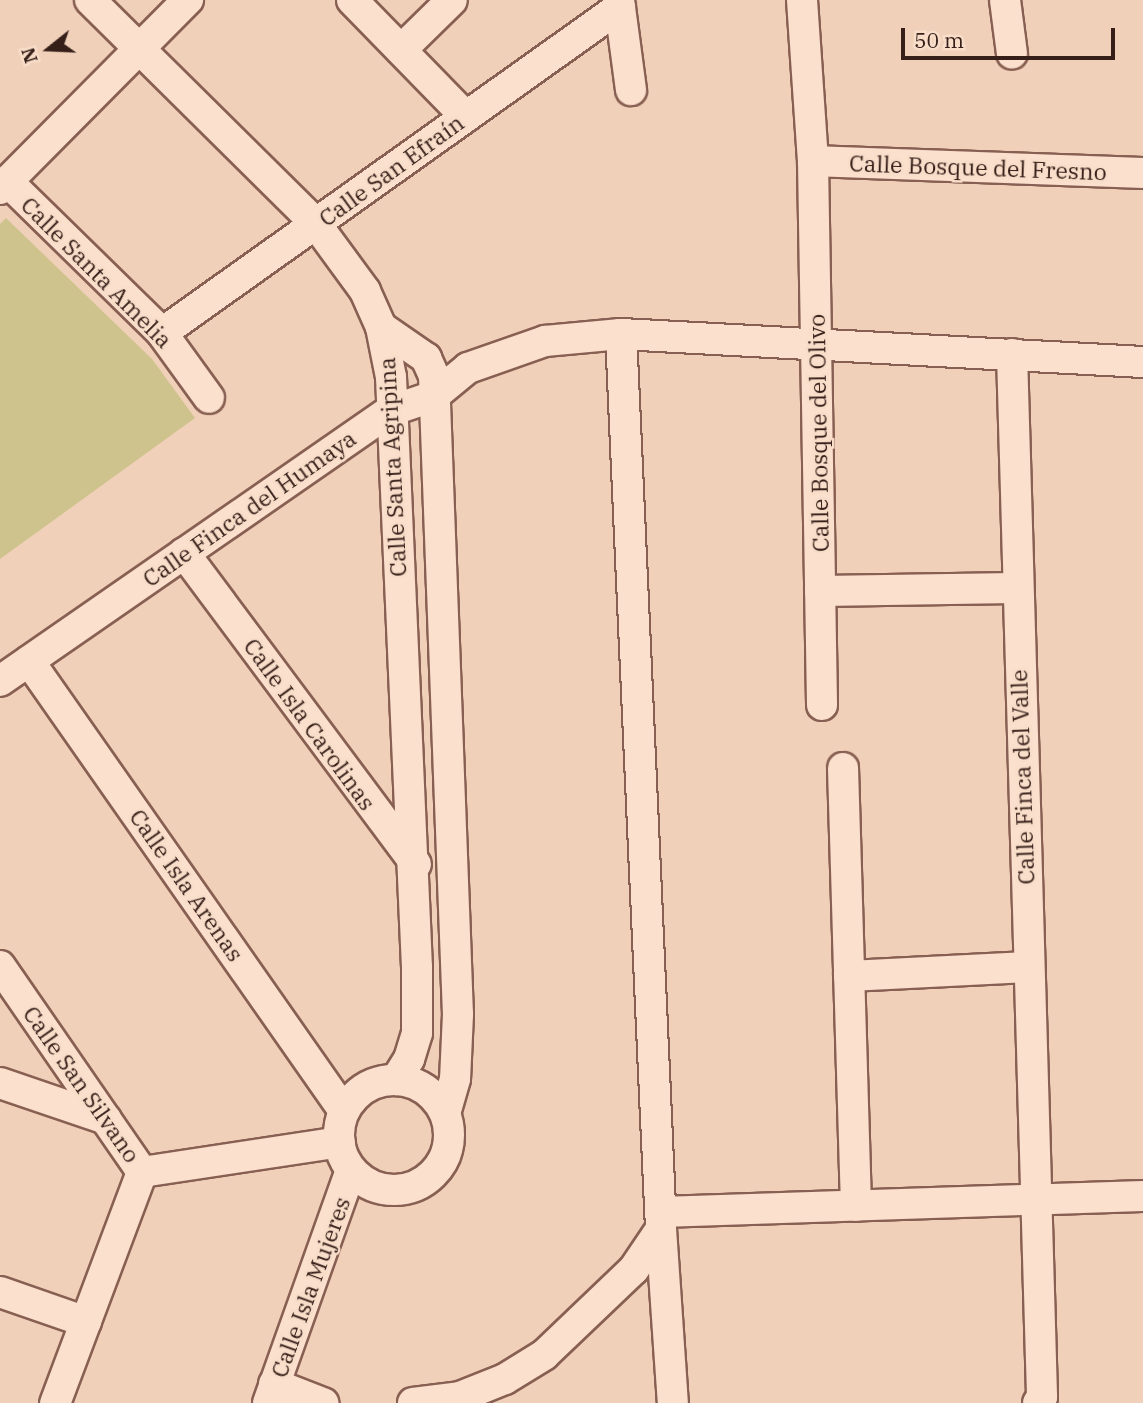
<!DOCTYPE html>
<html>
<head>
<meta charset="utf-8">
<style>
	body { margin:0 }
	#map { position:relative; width:1143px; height:1403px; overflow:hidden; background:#f1d0b9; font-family:"IBM Plex Serif",serif }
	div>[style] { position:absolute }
	.green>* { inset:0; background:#cfc38d }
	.roads { filter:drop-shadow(2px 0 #886053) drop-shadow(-2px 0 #886053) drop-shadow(0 2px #886053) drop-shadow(0 -2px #886053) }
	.street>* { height:30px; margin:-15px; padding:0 15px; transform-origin:15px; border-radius:15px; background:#fbe0cd }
	.street>.ring { margin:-15px; padding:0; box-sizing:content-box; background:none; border:30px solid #fbe0cd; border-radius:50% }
	span { translate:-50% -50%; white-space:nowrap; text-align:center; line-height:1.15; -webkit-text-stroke:5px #f8ddc9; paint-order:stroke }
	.street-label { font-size:23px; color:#361f19 }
	.north { position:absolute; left:14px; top:14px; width:70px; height:70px; -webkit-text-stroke:5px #f8ddc9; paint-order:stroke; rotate:252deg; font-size:19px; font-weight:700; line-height:28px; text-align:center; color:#361f19 }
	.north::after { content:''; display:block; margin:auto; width:24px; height:32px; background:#361f19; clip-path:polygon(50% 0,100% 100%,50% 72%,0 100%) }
	.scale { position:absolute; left:901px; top:28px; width:214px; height:32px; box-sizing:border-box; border:4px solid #361f19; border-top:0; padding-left:9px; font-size:21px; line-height:24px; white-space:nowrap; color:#361f19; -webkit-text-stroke:5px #f8ddc9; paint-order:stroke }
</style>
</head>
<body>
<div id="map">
	<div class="green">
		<i style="clip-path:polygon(6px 218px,152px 359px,195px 418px,0 559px,0 224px)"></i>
	</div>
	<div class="roads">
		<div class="street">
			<i style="left:90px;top:0;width:318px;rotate:44.7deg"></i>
			<i style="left:316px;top:224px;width:83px;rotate:53.8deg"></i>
			<i style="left:365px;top:291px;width:39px;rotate:66deg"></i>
			<i style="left:381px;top:327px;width:51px;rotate:78.7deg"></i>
			<i style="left:391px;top:377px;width:591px;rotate:87.48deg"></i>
			<i style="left:417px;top:967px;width:66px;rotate:90deg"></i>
			<i style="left:417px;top:1033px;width:27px;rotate:107deg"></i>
			<i style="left:409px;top:1059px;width:25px;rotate:122deg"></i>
			<i style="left:352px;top:0;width:163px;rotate:45.7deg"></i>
			<i style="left:619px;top:0;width:91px;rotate:82.4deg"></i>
			<i style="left:802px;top:0;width:161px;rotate:86.1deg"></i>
			<i style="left:813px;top:161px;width:544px;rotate:89.05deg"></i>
			<i style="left:1005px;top:0;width:54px;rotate:82.6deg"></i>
			<i style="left:401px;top:50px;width:71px;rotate:-44.4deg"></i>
			<i style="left:813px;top:161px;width:330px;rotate:2.1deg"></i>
			<i style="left:7px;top:181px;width:217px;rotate:44.4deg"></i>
			<i style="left:162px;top:333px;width:80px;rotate:54.1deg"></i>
			<i style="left:0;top:189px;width:267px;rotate:-45.2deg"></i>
			<i style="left:381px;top:327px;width:55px;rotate:34.6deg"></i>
			<i style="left:426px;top:358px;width:20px;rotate:66deg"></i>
			<i style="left:434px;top:376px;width:638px;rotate:87.85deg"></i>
			<i style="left:458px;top:1014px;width:65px;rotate:92.6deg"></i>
			<i style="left:455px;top:1079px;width:36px;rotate:106deg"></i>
			<i style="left:162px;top:333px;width:562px;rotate:-35.44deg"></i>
			<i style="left:621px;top:334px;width:896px;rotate:87.44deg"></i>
			<i style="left:661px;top:1229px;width:174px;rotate:86.1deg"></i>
			<i style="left:1012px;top:354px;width:1043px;rotate:88.35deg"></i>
			<i style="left:1042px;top:1397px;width:7px;rotate:124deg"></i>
			<i style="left:184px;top:553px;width:388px;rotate:53.3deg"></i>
			<i style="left:820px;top:591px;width:196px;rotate:-0.9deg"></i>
			<i style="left:29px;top:661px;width:549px;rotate:55.01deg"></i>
			<i style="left:0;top:681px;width:474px;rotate:-34.7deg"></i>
			<i style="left:390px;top:411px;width:46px;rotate:-18.8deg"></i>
			<i style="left:434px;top:396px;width:44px;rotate:-39.5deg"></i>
			<i style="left:468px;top:368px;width:82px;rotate:-19.3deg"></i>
			<i style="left:545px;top:341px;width:76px;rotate:-5.3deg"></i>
			<i style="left:621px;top:334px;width:523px;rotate:3.07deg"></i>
			<i style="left:843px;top:768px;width:438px;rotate:88.3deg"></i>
			<i style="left:0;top:966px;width:250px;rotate:55.4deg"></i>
			<i style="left:142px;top:1172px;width:247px;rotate:110.6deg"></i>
			<i style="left:849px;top:976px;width:179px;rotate:-2.9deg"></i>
			<i class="ring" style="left:339px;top:1080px;width:80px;height:80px"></i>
			<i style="left:0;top:1083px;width:112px;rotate:18.8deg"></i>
			<i style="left:142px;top:1172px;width:200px;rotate:-8.6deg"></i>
			<i style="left:661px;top:1212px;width:482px;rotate:-1.9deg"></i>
			<i style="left:0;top:1292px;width:91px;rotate:19.2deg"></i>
			<i style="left:274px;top:1384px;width:53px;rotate:21.2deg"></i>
			<i style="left:268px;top:1403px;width:247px;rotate:-70.4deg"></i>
			<i style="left:413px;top:1403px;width:47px;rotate:-7.3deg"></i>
			<i style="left:460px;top:1397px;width:48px;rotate:-21.8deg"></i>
			<i style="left:505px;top:1379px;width:46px;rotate:-31.6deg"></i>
			<i style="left:544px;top:1355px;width:124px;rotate:-43.7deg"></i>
			<i style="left:634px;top:1269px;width:48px;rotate:-56deg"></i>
		</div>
	</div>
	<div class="street-label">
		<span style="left:978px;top:167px;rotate:2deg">Calle Bosque del Fresno</span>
		<span style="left:391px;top:170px;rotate:-36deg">Calle San Efraín</span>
		<span style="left:97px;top:272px;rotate:45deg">Calle Santa Amelia</span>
		<span style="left:818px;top:433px;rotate:-91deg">Calle Bosque del Olivo</span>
		<span style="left:392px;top:467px;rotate:-93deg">Calle Santa Agripina</span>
		<span style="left:249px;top:508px;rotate:-35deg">Calle Finca del Humaya</span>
		<span style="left:310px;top:724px;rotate:54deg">Calle Isla Carolinas</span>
		<span style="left:1022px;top:777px;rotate:-92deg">Calle Finca del Valle</span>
		<span style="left:187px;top:885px;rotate:55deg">Calle Isla Arenas</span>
		<span style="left:82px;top:1084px;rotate:55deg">Calle San Silvano</span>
		<span style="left:310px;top:1287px;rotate:-70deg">Calle Isla Mujeres</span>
	</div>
	<div class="north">N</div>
	<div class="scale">50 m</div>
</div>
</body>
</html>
